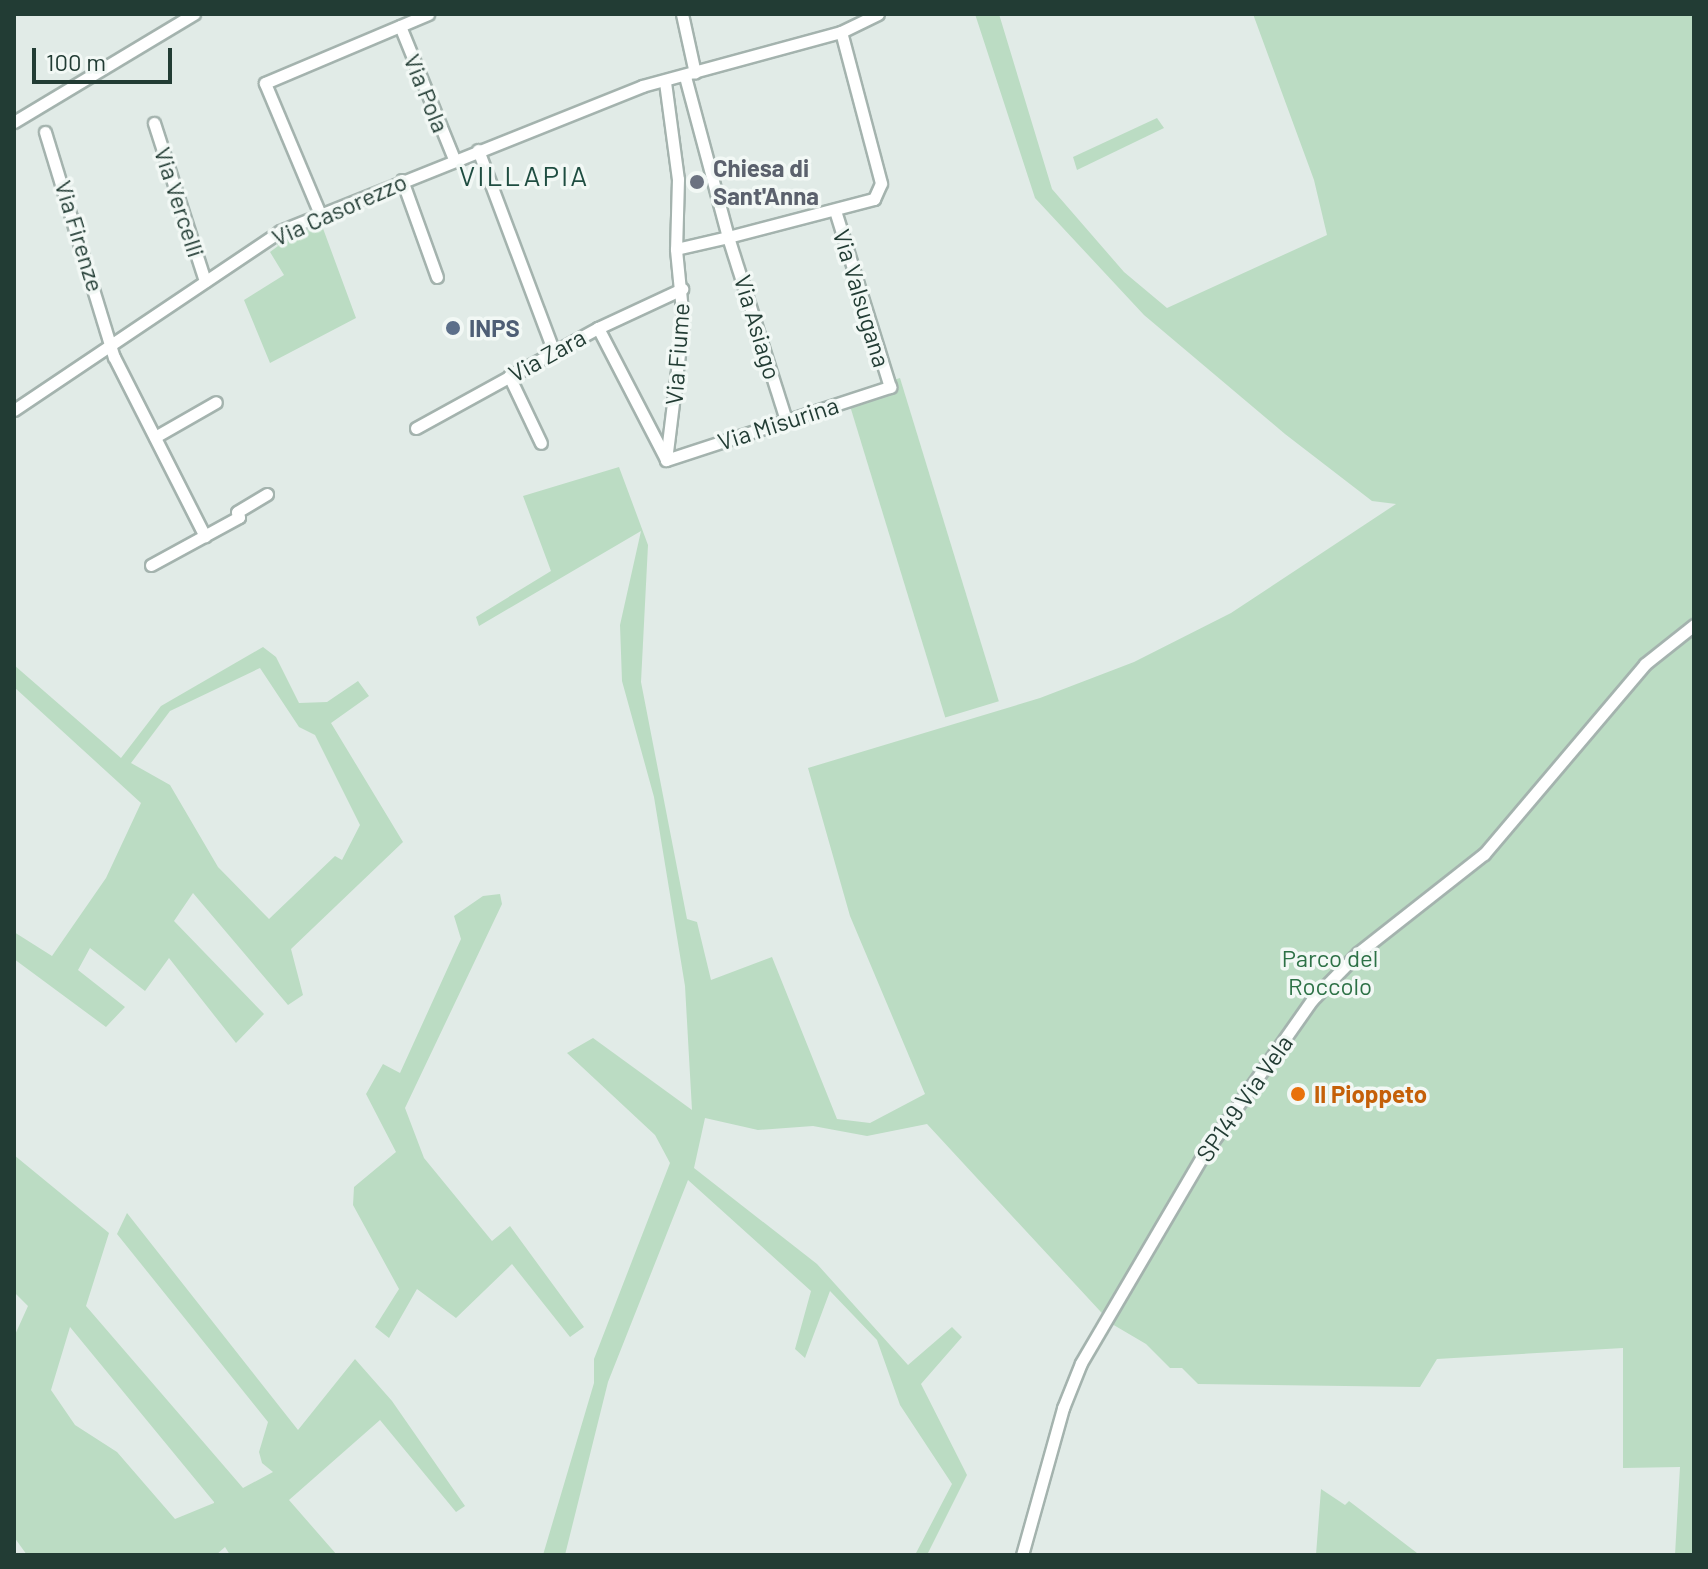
<!DOCTYPE html>
<html>
<head>
<meta charset="utf-8">
<style>
	body { margin:0 }
	#map { position:relative; width:1708px; height:1569px; overflow:hidden; background:#e1ebe7; font-family:Barlow,sans-serif }
	div>[style] { position:absolute }
	.green>* { inset:0; background:#bbdcc3; transform-origin:0 0 }
	.roads { filter:drop-shadow(2px 0 #a4b3ae) drop-shadow(-2px 0 #a4b3ae) drop-shadow(0 2px #a4b3ae) drop-shadow(0 -2px #a4b3ae) }
	.minor>* { height:11px; margin:-5.5px; padding:0 5.5px; transform-origin:5.5px; border-radius:5.5px; background:#fff }
	.dots>* { width:22px; height:22px; translate:-50% -50%; box-sizing:border-box; border:4px solid #f2f8f5; border-radius:50% }
	span { translate:-50% -50%; white-space:nowrap; text-align:center; line-height:1.15; -webkit-text-stroke:7px #f2f8f5; paint-order:stroke }
	.street-label { font-size:24px; color:#223c34 }
	.worship-label { font-size:24px; color:#5b616d; font-weight:700 }
	.left { translate:0 -50%; text-align:left }
	.service-label { font-size:24px; color:#4e5e75; font-weight:700 }
	.park-label { font-size:24px; color:#2d7146 }
	.food-label { font-size:24px; color:#c56008; font-weight:700 }
	.quarter-label { font-size:28px; color:#1f4d41; letter-spacing:2px }
	.frame { position:absolute; inset:0; border:16px solid #223c34; pointer-events:none }
	.scale { position:absolute; left:32px; top:48px; width:140px; height:36px; box-sizing:border-box; border:4px solid #223c34; border-top:0; padding-left:10px; font-size:24px; line-height:28px; white-space:nowrap; color:#223c34; -webkit-text-stroke:6px #f2f8f5; paint-order:stroke }
</style>
</head>
<body>
<div id="map">
	<div class="green">
		<i style="clip-path:polygon(975px 14px,999px 14px,1052px 189px,1124px 272px,1167px 308px,1327px 235px,1314px 180px,1253px 14px,1694px 14px,1694px 1555px,1675px 1555px,1680px 1467px,1623px 1468px,1623px 1348px,1437px 1359px,1420px 1387px,1198px 1384px,1182px 1368px,1170px 1368px,1146px 1344px,1112px 1324px,927px 1124px,867px 1136px,813px 1126px,758px 1130px,705px 1118px,694px 1168px,817px 1264px,908px 1365px,952px 1327px,962px 1337px,921px 1384px,967px 1475px,927px 1555px,915px 1555px,952px 1484px,900px 1405px,877px 1340px,830px 1291px,805px 1358px,795px 1349px,811px 1291px,688px 1180px,608px 1382px,565px 1555px,543px 1555px,594px 1383px,594px 1359px,670px 1163px,655px 1135px,567px 1053px,593px 1038px,692px 1110px,685px 986px,654px 797px,622px 681px,620px 625px,641px 531px,479px 626px,476px 617px,551px 571px,523px 496px,619px 467px,648px 545px,641px 682px,687px 919px,697px 922px,711px 980px,772px 957px,837px 1119px,870px 1123px,925px 1094px,850px 916px,808px 768px,1040px 698px,1134px 662px,1231px 613px,1396px 504px,1372px 501px,1285px 434px,1144px 315px,1035px 198px)"></i>
		<i style="clip-path:polygon(1157px 118px,1164px 128px,1077px 170px,1073px 157px)"></i>
		<i style="clip-path:polygon(321px 223px,356px 318px,270px 363px,244px 300px,284px 275px,270px 252px,278px 246px,275px 241px)"></i>
		<i style="left:900px;top:378px;width:338px;height:56px;rotate:73deg"></i>
		<i style="clip-path:polygon(evenodd,263px 647px,276px 657px,299px 703px,327px 702px,358px 681px,369px 696px,331px 723px,403px 842px,291px 949px,303px 995px,288px 1005px,193px 893px,174px 921px,264px 1014px,236px 1043px,169px 958px,145px 991px,90px 948px,78px 970px,125px 1007px,106px 1027px,14px 959px,14px 932px,52px 956px,106px 878px,141px 803px,14px 687px,14px 665px,121px 758px,161px 706px,263px 647px,260px 668px,299px 727px,315px 735px,360px 825px,342px 860px,335px 856px,269px 919px,218px 867px,170px 785px,131px 763px,170px 711px,260px 668px)"></i>
		<i style="clip-path:polygon(500px 894px,502px 904px,405px 1108px,424px 1158px,492px 1241px,510px 1226px,584px 1327px,570px 1337px,512px 1264px,456px 1318px,417px 1289px,389px 1338px,375px 1327px,399px 1289px,353px 1205px,354px 1187px,396px 1152px,366px 1094px,383px 1064px,400px 1073px,461px 939px,454px 916px,483px 896px)"></i>
		<i style="clip-path:polygon(evenodd,14px 1155px,109px 1233px,86px 1306px,243px 1488px,273px 1472px,262px 1463px,259px 1452px,268px 1422px,117px 1234px,127px 1213px,298px 1430px,355px 1359px,392px 1401px,465px 1506px,456px 1512px,380px 1420px,289px 1500px,337px 1555px,230px 1555px,225px 1547px,216px 1555px,27px 1555px,14px 1537px,14px 1337px,28px 1306px,14px 1292px,14px 1155px,70px 1327px,214px 1502px,214px 1503px,175px 1519px,117px 1452px,75px 1425px,51px 1390px,70px 1327px)"></i>
		<i style="clip-path:polygon(1321px 1489px,1345px 1505px,1349px 1501px,1417px 1553px,1316px 1555px)"></i>
	</div>
	<div class="roads">
		<div class="minor">
			<i style="left:682px;top:14px;width:60px;rotate:77.6deg"></i>
			<i style="left:400px;top:26px;width:144px;rotate:67.9deg"></i>
			<i style="left:665px;top:82px;width:98px;rotate:82.4deg"></i>
			<i style="left:678px;top:179px;width:70px;rotate:91.6deg"></i>
			<i style="left:676px;top:249px;width:53px;rotate:-13deg"></i>
			<i style="left:728px;top:237px;width:167px;rotate:-105deg"></i>
			<i style="left:14px;top:122px;width:210px;rotate:-31deg"></i>
			<i style="left:154px;top:123px;width:166px;rotate:72.1deg"></i>
			<i style="left:45px;top:132px;width:235px;rotate:73deg"></i>
			<i style="left:114px;top:357px;width:201px;rotate:63.1deg"></i>
			<i style="left:478px;top:150px;width:216px;rotate:69.4deg"></i>
			<i style="left:402px;top:180px;width:103px;rotate:70.2deg"></i>
			<i style="left:320px;top:214px;width:142px;rotate:-112.8deg"></i>
			<i style="left:265px;top:83px;width:177px;rotate:-22.9deg"></i>
			<i style="left:598px;top:328px;width:148px;rotate:62.6deg"></i>
			<i style="left:509px;top:376px;width:74px;rotate:64.5deg"></i>
			<i style="left:14px;top:410px;width:321px;rotate:-33.9deg"></i>
			<i style="left:280px;top:231px;width:390px;rotate:-21.8deg"></i>
			<i style="left:642px;top:86px;width:206px;rotate:-15.2deg"></i>
			<i style="left:841px;top:32px;width:41px;rotate:-25.9deg"></i>
			<i style="left:786px;top:420px;width:192px;rotate:-107.6deg"></i>
			<i style="left:728px;top:237px;width:151px;rotate:-14.6deg"></i>
			<i style="left:874px;top:199px;width:17px;rotate:-66deg"></i>
			<i style="left:881px;top:183px;width:156px;rotate:-104.8deg"></i>
			<i style="left:416px;top:428px;width:208px;rotate:-28.8deg"></i>
			<i style="left:598px;top:328px;width:93px;rotate:-24.9deg"></i>
			<i style="left:155px;top:437px;width:70px;rotate:-29.8deg"></i>
			<i style="left:666px;top:460px;width:236px;rotate:-18.1deg"></i>
			<i style="left:890px;top:387px;width:185px;rotate:-107.3deg"></i>
			<i style="left:666px;top:460px;width:140px;rotate:-83deg"></i>
			<i style="left:683px;top:321px;width:72px;rotate:-95.6deg"></i>
			<i style="left:151px;top:565px;width:100px;rotate:-28.6deg"></i>
			<i style="left:239px;top:517px;width:5px;rotate:-112deg"></i>
			<i style="left:237px;top:512px;width:35px;rotate:-31deg"></i>
			<i style="left:1022px;top:1555px;width:153px;rotate:-74.4deg"></i>
			<i style="left:1063px;top:1408px;width:48px;rotate:-68.2deg"></i>
			<i style="left:1081px;top:1363px;width:241px;rotate:-59.6deg"></i>
			<i style="left:1203px;top:1155px;width:189px;rotate:-54.9deg"></i>
			<i style="left:1312px;top:1000px;width:66px;rotate:-45.6deg"></i>
			<i style="left:1358px;top:953px;width:160px;rotate:-38.2deg"></i>
			<i style="left:1484px;top:854px;width:249px;rotate:-49.7deg"></i>
			<i style="left:1645px;top:664px;width:63px;rotate:-38.5deg"></i>
		</div>
	</div>
	<div class="dots">
		<i style="left:697px;top:182px;background:#6b7280"></i>
		<i style="left:453px;top:328px;background:#5c6f8a"></i>
		<i style="left:1298px;top:1094px;background:#e8710a"></i>
	</div>
	<div class="street-label">
		<span style="left:427px;top:93px;rotate:68deg">Via Pola</span>
		<span style="left:180px;top:202px;rotate:72deg">Via Vercelli</span>
		<span style="left:339px;top:209px;rotate:-24deg">Via Casorezzo</span>
		<span style="left:80px;top:236px;rotate:73deg">Via Firenze</span>
		<span style="left:862px;top:298px;rotate:73deg">Via Valsugana</span>
		<span style="left:758px;top:327px;rotate:73deg">Via Asiago</span>
		<span style="left:677px;top:354px;rotate:-86deg">Via Fiume</span>
		<span style="left:547px;top:355px;rotate:-29deg">Via Zara</span>
		<span style="left:778px;top:423px;rotate:-18deg">Via Misurina</span>
		<span style="left:1244px;top:1098px;rotate:-55deg">SP149 Via Vela</span>
	</div>
	<div class="worship-label">
		<span class="left" style="left:713px;top:182px">Chiesa di<br>Sant'Anna</span>
	</div>
	<div class="service-label">
		<span class="left" style="left:469px;top:328px">INPS</span>
	</div>
	<div class="park-label">
		<span style="left:1330px;top:972px">Parco del<br>Roccolo</span>
	</div>
	<div class="food-label">
		<span class="left" style="left:1314px;top:1094px">Il Pioppeto</span>
	</div>
	<div class="quarter-label">
		<span style="left:524px;top:175px">VILLAPIA</span>
	</div>
	<div class="frame"></div>
	<div class="scale">100 m</div>
</div>
</body>
</html>
